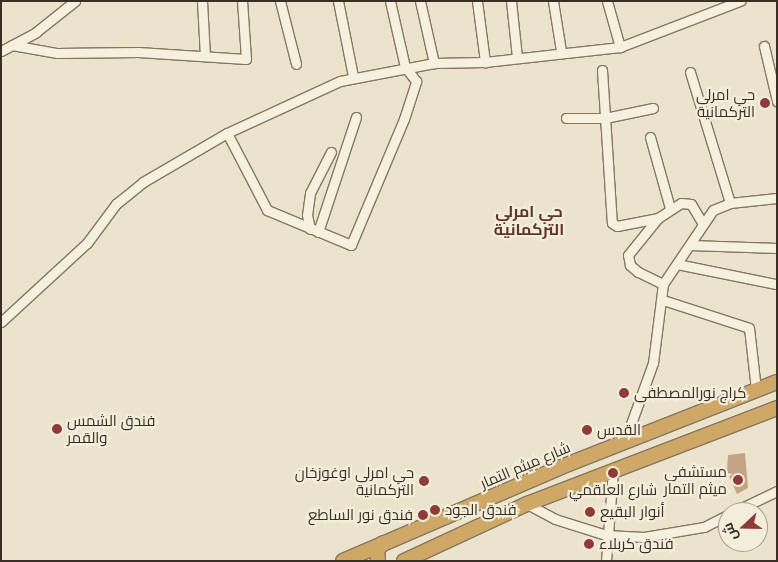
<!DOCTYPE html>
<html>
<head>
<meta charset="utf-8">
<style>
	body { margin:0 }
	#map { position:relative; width:778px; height:562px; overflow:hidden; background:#ebe3cc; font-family:"Noto Serif",Cairo,serif }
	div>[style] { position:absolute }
	.building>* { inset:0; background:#c5a486 }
	.roads { filter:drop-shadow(1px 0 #867761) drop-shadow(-1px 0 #867761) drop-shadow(0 1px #867761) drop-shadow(0 -1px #867761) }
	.minor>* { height:9px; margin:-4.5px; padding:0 4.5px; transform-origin:4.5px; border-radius:4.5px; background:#f6f0de }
	.highway>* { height:14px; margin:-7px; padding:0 7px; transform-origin:7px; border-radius:7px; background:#cfa867 }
	.dots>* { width:14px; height:14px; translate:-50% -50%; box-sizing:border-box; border:2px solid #f3eddb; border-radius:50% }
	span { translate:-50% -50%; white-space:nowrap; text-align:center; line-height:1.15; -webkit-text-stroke:4.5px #f3eddb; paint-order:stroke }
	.poi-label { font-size:15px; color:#392f23 }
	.right { translate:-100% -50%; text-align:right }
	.left { translate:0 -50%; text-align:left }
	.street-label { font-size:15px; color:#392f23 }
	.neighbourhood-label { font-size:16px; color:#613627; font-weight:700 }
	.frame { position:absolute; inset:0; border:2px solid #392f23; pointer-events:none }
	.north { position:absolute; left:718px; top:502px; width:50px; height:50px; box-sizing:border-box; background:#f3eddb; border:1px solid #a9a191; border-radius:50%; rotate:249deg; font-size:14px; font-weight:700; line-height:20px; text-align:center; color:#392f23 }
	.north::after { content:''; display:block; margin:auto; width:18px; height:22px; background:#8f3c38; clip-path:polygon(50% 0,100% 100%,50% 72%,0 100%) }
</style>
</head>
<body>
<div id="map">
	<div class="building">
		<i style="clip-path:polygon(745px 453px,748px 488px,737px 494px,727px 471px,728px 455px)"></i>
	</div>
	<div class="roads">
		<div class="minor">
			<i style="left:202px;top:1px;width:55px;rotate:86.9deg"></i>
			<i style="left:280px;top:1px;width:65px;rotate:75.7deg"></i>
			<i style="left:338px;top:1px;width:76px;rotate:78.7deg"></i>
			<i style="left:420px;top:1px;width:64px;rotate:77.3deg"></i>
			<i style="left:477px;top:1px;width:62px;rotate:82.5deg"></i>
			<i style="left:511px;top:1px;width:56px;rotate:83.9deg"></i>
			<i style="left:553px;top:1px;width:51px;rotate:80.9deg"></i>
			<i style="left:607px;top:1px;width:48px;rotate:74.2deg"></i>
			<i style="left:12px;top:45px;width:46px;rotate:10.1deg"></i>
			<i style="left:57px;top:53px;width:81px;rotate:-0.7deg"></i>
			<i style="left:138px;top:52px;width:108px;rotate:3.7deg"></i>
			<i style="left:246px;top:59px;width:58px;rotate:-93.9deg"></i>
			<i style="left:764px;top:46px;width:57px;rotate:76.7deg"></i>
			<i style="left:1px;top:51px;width:40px;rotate:-28deg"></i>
			<i style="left:36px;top:32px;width:50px;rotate:-38.5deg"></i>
			<i style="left:602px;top:70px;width:153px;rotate:86.3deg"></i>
			<i style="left:612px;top:223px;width:6px;rotate:31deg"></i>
			<i style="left:617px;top:226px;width:42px;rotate:-11deg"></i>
			<i style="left:690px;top:72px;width:137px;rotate:73deg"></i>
			<i style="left:566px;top:118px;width:39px"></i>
			<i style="left:605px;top:118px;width:49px;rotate:-11.8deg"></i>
			<i style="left:227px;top:133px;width:87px;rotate:62.5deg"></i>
			<i style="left:267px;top:210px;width:91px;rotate:22.6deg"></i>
			<i style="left:351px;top:245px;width:137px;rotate:-67.2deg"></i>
			<i style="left:404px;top:119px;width:40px;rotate:-72deg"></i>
			<i style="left:416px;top:81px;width:18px;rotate:-128deg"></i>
			<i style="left:405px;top:67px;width:68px;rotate:-102.8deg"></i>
			<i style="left:650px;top:137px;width:74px;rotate:74.3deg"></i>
			<i style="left:310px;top:229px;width:14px;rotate:-102deg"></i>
			<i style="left:307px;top:215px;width:22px;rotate:-82deg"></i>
			<i style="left:310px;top:193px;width:46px;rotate:-62.9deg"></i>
			<i style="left:318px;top:232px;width:121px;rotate:-71.7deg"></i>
			<i style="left:690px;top:245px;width:87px;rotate:2deg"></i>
			<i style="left:677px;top:264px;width:100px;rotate:11.5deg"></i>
			<i style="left:663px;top:284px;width:28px;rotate:-154deg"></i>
			<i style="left:638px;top:272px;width:11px;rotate:-139deg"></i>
			<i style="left:630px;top:265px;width:10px;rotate:-101deg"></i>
			<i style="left:628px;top:255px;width:48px;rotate:-51deg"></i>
			<i style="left:658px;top:218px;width:27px;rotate:-33deg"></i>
			<i style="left:681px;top:203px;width:10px;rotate:6deg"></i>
			<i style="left:691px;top:204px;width:23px;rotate:59deg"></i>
			<i style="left:663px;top:300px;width:90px;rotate:18deg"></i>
			<i style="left:749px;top:328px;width:61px;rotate:83.5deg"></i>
			<i style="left:1px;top:322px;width:117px;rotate:-42.6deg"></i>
			<i style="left:87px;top:243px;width:49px;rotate:-53.4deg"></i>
			<i style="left:116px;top:204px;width:35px;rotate:-39deg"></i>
			<i style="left:143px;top:182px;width:97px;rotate:-30.3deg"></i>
			<i style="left:227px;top:133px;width:124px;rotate:-24.7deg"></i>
			<i style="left:340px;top:81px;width:96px;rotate:-10.8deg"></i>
			<i style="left:434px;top:63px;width:51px;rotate:-1.1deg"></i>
			<i style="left:485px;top:62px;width:136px;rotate:-6.3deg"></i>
			<i style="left:620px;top:47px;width:129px;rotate:-21deg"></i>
			<i style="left:624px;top:443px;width:85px;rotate:-70.1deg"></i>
			<i style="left:653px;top:363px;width:80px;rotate:-82.8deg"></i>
			<i style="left:663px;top:284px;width:89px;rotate:-56deg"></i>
			<i style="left:713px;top:210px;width:18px;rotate:-22deg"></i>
			<i style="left:730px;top:203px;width:47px;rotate:-6.1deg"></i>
			<i style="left:527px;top:504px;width:32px;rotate:28deg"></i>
			<i style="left:555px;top:519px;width:53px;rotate:17.4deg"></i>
			<i style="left:606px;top:535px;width:38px;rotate:3deg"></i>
			<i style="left:644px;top:537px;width:61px;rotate:-9.5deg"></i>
			<i style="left:704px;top:527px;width:27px;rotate:-27deg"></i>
			<i style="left:733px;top:512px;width:49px;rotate:-25.5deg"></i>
			<i style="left:606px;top:561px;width:92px;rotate:-85.6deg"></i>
		</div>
		<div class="highway">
			<i style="left:343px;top:561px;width:237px;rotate:-23.3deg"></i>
			<i style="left:561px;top:467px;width:232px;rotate:-21.5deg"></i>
			<i style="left:378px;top:561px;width:11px;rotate:-95deg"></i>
			<i style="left:377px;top:550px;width:9px;rotate:-49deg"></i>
			<i style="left:404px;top:561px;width:136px;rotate:-24.9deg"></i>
			<i style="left:527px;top:504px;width:268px;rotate:-21deg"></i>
		</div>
	</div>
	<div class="dots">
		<i style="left:765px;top:103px;background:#8f3c38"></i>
		<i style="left:624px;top:393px;background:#8f3c38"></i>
		<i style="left:57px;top:429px;background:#8f3c38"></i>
		<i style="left:587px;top:430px;background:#8f3c38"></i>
		<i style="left:613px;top:473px;background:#8f3c38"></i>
		<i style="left:738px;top:480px;background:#8f3c38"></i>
		<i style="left:424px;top:481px;background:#8f3c38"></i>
		<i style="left:435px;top:510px;background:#8f3c38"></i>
		<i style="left:590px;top:512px;background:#8f3c38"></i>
		<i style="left:423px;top:515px;background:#8f3c38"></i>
		<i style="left:589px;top:544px;background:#8f3c38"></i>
	</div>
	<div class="poi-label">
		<span class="right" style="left:755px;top:103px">حي امرلي<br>التركمانية</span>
		<span class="left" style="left:634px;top:393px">كراج نورالمصطفى</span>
		<span class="left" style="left:67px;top:429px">فندق الشمس<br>والقمر</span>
		<span class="left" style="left:597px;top:430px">القدس</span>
		<span class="right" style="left:727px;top:480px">مستشفى<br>ميثم التمار</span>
		<span class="right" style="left:414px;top:481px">حي امرلي اوغوزخان<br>التركمانية</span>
		<span style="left:613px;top:490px">شارع العلقمي</span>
		<span class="left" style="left:445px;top:510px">فندق الجود</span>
		<span class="left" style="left:600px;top:512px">أنوار البقيع</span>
		<span class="right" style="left:413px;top:515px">فندق نور الساطع</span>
		<span class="left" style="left:599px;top:544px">فندق كربلاء</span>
	</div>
	<div class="street-label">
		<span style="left:525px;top:465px;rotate:-23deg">شارع ميثم التمار</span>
	</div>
	<div class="neighbourhood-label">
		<span style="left:529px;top:220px">حي امرلي<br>التركمانية</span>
	</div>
	<div class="frame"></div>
	<div class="north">ش</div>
</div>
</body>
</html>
